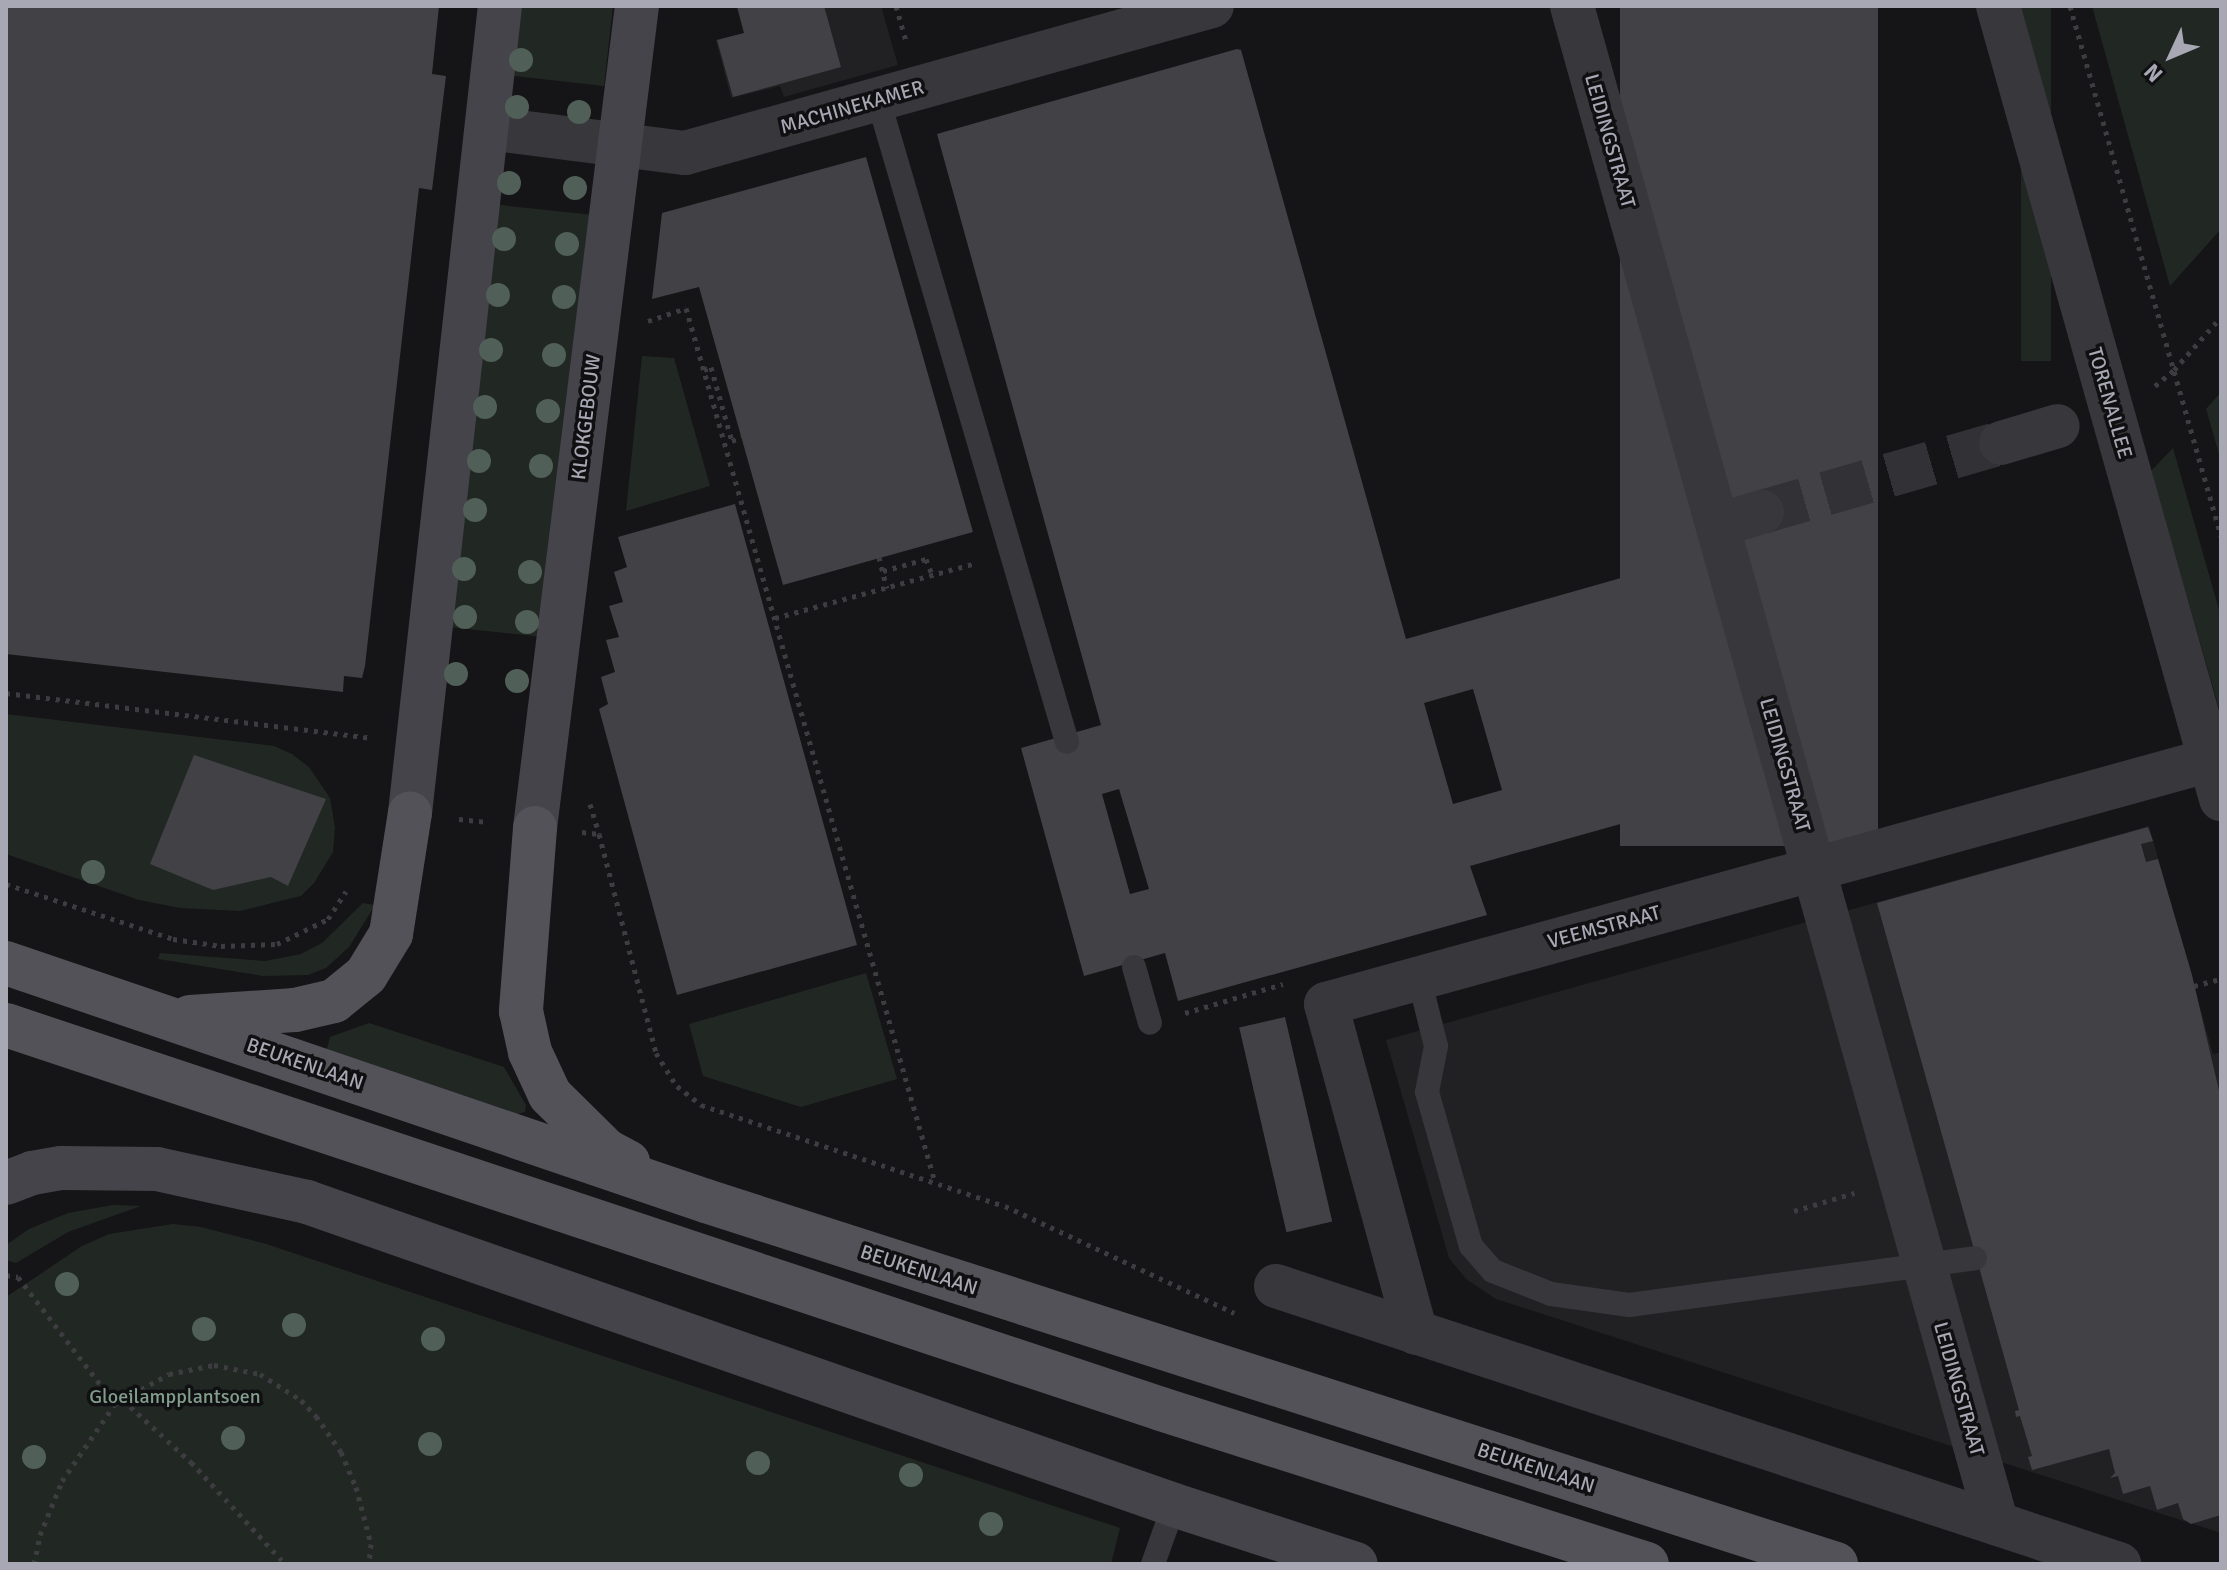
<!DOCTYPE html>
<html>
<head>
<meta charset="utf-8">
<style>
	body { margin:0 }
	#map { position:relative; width:2227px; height:1570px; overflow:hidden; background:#151416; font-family:Signika,sans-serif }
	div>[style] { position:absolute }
	.built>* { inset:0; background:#212022 }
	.green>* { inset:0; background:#212824; transform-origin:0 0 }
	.building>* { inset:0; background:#424145; transform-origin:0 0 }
	.street-tunnel>* { height:44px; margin-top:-22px; transform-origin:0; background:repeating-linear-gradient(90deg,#323236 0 44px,transparent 0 66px) }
	.path>* { height:5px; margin-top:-2.5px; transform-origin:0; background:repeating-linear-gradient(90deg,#3c3c41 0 4px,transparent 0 10px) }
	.lane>* { height:24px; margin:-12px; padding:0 12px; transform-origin:12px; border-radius:12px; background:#38383c }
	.street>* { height:44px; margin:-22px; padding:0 22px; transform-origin:22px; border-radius:22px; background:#38383c }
	.secondary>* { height:44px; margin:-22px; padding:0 22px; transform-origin:22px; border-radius:22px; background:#44444a }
	.primary>* { height:44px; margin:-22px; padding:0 22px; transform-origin:22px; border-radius:22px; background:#535259 }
	.lane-bridge>* { height:24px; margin:-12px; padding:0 12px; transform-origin:12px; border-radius:12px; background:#38383c }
	.trees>* { width:24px; height:24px; margin:-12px; border-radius:50%; background:#505f57 }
	span { translate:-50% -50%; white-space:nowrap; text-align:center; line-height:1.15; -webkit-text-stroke:7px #100f11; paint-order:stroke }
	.street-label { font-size:20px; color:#a8a8b4 }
	.park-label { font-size:20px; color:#819d8c }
	.frame { position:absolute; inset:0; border:8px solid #a8a8b4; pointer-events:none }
	.north { position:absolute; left:2131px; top:16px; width:80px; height:80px; -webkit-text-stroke:6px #100f11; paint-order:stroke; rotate:226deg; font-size:22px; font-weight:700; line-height:32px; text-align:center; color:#a8a8b4 }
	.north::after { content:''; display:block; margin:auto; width:28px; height:36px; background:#a8a8b4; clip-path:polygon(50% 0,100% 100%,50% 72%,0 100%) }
</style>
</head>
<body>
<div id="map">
	<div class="built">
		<i style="clip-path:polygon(736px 6px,881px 6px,898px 65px,784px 97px,780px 86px,731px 98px,716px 40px,744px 33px)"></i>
		<i style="clip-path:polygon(2149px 826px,2213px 1054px,2221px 1052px,2221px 1533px,1496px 1299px,1466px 1279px,1449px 1258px,1386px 1040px)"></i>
	</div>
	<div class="green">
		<i style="clip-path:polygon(513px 6px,613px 6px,604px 86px,505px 75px)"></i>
		<i style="left:2021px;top:6px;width:30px;height:355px"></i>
		<i style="clip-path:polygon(2092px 6px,2221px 6px,2221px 229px,2170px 286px)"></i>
		<i style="left:490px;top:204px;width:100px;height:425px;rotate:6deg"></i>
		<i style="clip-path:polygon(642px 356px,674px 358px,710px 486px,626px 511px)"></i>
		<i style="clip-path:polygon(2221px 392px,2221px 461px,2206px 409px)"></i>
		<i style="clip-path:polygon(2173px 448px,2221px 617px,2221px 715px,2151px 471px)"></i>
		<i style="clip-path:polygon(6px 714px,274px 746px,292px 754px,309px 767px,330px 798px,335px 828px,333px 852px,314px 883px,301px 896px,240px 911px,180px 908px,139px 900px,6px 854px)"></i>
		<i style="clip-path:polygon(363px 903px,375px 905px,349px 947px,326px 968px,308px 975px,263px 976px,158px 959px,160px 953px,265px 961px,301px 954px,322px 943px)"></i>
		<i style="clip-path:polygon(866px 973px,897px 1079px,801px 1107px,703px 1076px,689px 1024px)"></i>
		<i style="clip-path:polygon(369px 1023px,504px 1067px,526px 1105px,525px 1112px,517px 1114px,327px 1049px,330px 1037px)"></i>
		<i style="clip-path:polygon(113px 1205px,141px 1206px,68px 1232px,16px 1263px,6px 1260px,6px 1245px,29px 1229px,68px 1213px)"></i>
		<i style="clip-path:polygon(173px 1224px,201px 1227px,263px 1243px,1120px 1528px,1111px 1564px,6px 1564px,6px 1297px,82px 1246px,109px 1234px)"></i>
	</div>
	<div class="building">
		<i style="clip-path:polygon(6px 6px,439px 6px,432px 74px,446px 76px,432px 190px,419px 188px,365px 666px,362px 678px,344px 676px,343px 692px,6px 654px)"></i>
		<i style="clip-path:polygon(737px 6px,824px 6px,841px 67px,733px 97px,717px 40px,744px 33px)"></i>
		<i style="left:1620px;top:6px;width:258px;height:840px"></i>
		<i style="clip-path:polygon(evenodd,1237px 49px,1241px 50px,1406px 639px,1628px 576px,1692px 804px,1470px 866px,1487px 915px,1178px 1001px,1165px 953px,1084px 976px,1021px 748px,1101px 725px,937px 134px,1237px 49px,1473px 689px,1502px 790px,1453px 804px,1424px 703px,1473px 689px,1237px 49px,1119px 789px,1149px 889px,1130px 894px,1102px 794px,1119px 789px)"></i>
		<i style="clip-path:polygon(866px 157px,973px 532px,783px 585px,699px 287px,652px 299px,662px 213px)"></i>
		<i style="clip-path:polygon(735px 504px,857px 945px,677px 995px,599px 709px,608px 704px,601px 677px,615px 672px,606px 640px,619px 637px,609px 606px,623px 602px,614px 572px,627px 567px,618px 537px)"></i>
		<i style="clip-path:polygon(194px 755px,326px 799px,288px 886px,271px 877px,213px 890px,150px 864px)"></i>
		<i style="clip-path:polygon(2148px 827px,2153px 841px,2141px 844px,2146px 862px,2158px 859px,2192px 975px,2221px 1099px,2221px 1515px,2191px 1524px,2183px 1519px,2178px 1503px,2157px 1510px,2150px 1486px,2123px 1494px,2118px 1476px,2110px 1478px,2115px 1473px,2109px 1449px,2032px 1470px,2028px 1457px,2032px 1456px,2020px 1416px,2016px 1417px,2015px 1411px,2019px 1410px,1877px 903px)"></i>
		<i style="left:1285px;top:1017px;width:210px;height:47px;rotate:77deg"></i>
	</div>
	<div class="street-tunnel">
		<i style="left:1762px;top:512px;width:249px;rotate:-16.1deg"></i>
	</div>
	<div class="path">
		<i style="left:896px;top:6px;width:36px;rotate:74deg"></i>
		<i style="left:2070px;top:6px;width:551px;rotate:74.1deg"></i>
		<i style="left:648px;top:321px;width:40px;rotate:-18.9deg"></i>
		<i style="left:686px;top:308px;width:909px;rotate:74.1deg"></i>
		<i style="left:704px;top:370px;width:8px;rotate:-23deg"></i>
		<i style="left:711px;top:367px;width:77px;rotate:74.2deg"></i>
		<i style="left:732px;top:441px;width:11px;rotate:-22deg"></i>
		<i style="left:2155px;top:386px;width:25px;rotate:-40deg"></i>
		<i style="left:2174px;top:370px;width:71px;rotate:-48.4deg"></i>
		<i style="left:879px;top:557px;width:32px;rotate:76deg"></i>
		<i style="left:883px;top:571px;width:45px;rotate:-15.6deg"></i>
		<i style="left:926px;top:559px;width:17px;rotate:69deg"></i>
		<i style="left:775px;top:618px;width:208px;rotate:-15.3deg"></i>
		<i style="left:6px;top:693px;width:367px;rotate:7deg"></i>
		<i style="left:590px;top:804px;width:31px;rotate:73deg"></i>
		<i style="left:459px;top:819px;width:30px;rotate:6deg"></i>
		<i style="left:582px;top:832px;width:17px;rotate:7deg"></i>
		<i style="left:599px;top:834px;width:226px;rotate:75.4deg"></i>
		<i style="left:656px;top:1053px;width:39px;rotate:58deg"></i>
		<i style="left:677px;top:1086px;width:31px;rotate:38deg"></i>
		<i style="left:701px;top:1105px;width:320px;rotate:18.4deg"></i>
		<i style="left:1005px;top:1206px;width:253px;rotate:25deg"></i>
		<i style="left:6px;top:884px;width:176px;rotate:18.2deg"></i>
		<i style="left:173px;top:939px;width:49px;rotate:8.3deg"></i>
		<i style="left:221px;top:946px;width:56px;rotate:-2deg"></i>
		<i style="left:277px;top:944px;width:57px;rotate:-26.1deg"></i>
		<i style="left:328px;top:919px;width:33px;rotate:-57deg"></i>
		<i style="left:2194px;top:986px;width:24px;rotate:-15deg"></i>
		<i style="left:1185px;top:1013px;width:102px;rotate:-16.5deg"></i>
		<i style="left:1794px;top:1211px;width:63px;rotate:-16.7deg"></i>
		<i style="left:6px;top:1275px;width:12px;rotate:9deg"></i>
		<i style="left:18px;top:1277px;width:160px;rotate:52.6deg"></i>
		<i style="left:123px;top:1400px;width:92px;rotate:42.4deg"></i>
		<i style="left:191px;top:1462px;width:139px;rotate:47.3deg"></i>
		<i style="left:34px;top:1564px;width:30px;rotate:-78deg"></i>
		<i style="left:40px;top:1535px;width:58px;rotate:-67.8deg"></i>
		<i style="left:62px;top:1481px;width:93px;rotate:-55.5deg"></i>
		<i style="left:115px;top:1404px;width:62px;rotate:-29.1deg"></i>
		<i style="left:169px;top:1374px;width:46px;rotate:-11.3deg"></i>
		<i style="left:214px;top:1365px;width:47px;rotate:11.1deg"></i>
		<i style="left:260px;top:1374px;width:49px;rotate:32.4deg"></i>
		<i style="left:301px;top:1400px;width:22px;rotate:47deg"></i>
		<i style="left:316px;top:1416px;width:44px;rotate:55.2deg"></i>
		<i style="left:341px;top:1452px;width:38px;rotate:67deg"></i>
		<i style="left:356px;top:1487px;width:59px;rotate:75.3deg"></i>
		<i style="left:371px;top:1544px;width:20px;rotate:96deg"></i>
	</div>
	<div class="lane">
		<i style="left:878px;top:99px;width:670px;rotate:73.62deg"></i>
		<i style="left:1134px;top:967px;width:58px;rotate:74.1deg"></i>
		<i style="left:1419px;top:978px;width:70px;rotate:76deg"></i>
		<i style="left:1436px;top:1046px;width:47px;rotate:101.1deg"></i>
		<i style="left:1427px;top:1092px;width:160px;rotate:74.1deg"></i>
		<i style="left:1471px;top:1246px;width:33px;rotate:49deg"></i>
		<i style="left:1493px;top:1271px;width:62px;rotate:21.6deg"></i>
		<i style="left:1551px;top:1294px;width:79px;rotate:8deg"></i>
		<i style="left:1153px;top:1564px;width:63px;rotate:-70.4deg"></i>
	</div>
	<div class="street">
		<i style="left:1572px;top:6px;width:1576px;rotate:74.36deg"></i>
		<i style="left:1998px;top:6px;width:824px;rotate:74.29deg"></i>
		<i style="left:487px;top:128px;width:200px;rotate:7.2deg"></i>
		<i style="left:685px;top:153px;width:547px;rotate:-15.59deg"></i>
		<i style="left:2001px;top:443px;width:59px;rotate:-16.6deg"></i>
		<i style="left:1718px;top:525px;width:46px;rotate:-16.5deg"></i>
		<i style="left:1276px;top:1286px;width:888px;rotate:18.25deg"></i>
		<i style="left:1416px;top:1333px;width:341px;rotate:-105.3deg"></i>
		<i style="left:1326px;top:1004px;width:917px;rotate:-15.43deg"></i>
	</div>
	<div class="secondary">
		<i style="left:410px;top:813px;width:812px;rotate:-83.64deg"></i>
		<i style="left:535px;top:828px;width:828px;rotate:-82.93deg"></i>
		<i style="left:6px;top:1183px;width:28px;rotate:-21deg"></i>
		<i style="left:32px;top:1173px;width:29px;rotate:-10deg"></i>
		<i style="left:61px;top:1168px;width:96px;rotate:0.6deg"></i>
		<i style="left:157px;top:1169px;width:154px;rotate:12.4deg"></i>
		<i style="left:307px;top:1202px;width:918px;rotate:19.26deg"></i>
		<i style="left:1174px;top:1505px;width:191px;rotate:18deg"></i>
	</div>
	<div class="primary">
		<i style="left:535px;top:828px;width:184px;rotate:94.4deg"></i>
		<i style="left:521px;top:1011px;width:42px;rotate:77.6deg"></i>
		<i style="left:530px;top:1052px;width:47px;rotate:65.1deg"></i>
		<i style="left:550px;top:1095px;width:80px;rotate:44.5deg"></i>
		<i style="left:607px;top:1151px;width:24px;rotate:28deg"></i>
		<i style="left:6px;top:963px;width:739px;rotate:18.78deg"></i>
		<i style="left:706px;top:1201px;width:1187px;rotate:17.81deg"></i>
		<i style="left:190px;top:1017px;width:105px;rotate:-3.8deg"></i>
		<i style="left:295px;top:1010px;width:40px;rotate:-13deg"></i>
		<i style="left:334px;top:1001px;width:41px;rotate:-39.1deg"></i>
		<i style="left:366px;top:975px;width:48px;rotate:-58.6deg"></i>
		<i style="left:391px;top:934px;width:122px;rotate:-81.1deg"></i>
		<i style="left:6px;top:1025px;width:1217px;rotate:18.39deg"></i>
		<i style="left:1161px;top:1409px;width:510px;rotate:17.69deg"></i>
	</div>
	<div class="lane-bridge">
		<i style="left:1629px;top:1305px;width:349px;rotate:-7.7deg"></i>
	</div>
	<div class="trees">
		<i style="left:521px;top:60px"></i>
		<i style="left:517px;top:107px"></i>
		<i style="left:579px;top:112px"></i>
		<i style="left:509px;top:183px"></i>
		<i style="left:575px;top:188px"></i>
		<i style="left:504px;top:239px"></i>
		<i style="left:567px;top:244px"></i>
		<i style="left:498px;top:295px"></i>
		<i style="left:564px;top:297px"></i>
		<i style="left:491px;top:350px"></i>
		<i style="left:554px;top:355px"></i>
		<i style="left:485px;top:407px"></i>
		<i style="left:548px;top:411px"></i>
		<i style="left:479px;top:461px"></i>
		<i style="left:541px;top:466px"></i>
		<i style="left:475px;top:510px"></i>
		<i style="left:464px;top:569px"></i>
		<i style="left:530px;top:572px"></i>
		<i style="left:465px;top:617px"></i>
		<i style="left:527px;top:622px"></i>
		<i style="left:456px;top:674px"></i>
		<i style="left:517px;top:681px"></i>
		<i style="left:93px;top:872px"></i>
		<i style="left:67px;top:1284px"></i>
		<i style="left:294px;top:1325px"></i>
		<i style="left:204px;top:1329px"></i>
		<i style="left:433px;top:1339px"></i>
		<i style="left:233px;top:1438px"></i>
		<i style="left:430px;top:1444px"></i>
		<i style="left:34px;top:1457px"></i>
		<i style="left:758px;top:1463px"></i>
		<i style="left:911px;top:1475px"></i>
		<i style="left:991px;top:1524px"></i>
	</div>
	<div class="street-label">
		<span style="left:852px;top:107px;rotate:-16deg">MACHINEKAMER</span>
		<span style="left:1610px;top:141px;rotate:74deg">LEIDINGSTRAAT</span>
		<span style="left:2110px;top:403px;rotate:74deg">TORENALLEE</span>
		<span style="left:586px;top:417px;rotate:-83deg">KLOKGEBOUW</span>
		<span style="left:1785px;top:765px;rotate:74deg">LEIDINGSTRAAT</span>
		<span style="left:1604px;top:927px;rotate:-15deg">VEEMSTRAAT</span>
		<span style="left:305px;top:1064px;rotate:19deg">BEUKENLAAN</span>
		<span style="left:919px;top:1270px;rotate:18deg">BEUKENLAAN</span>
		<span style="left:1959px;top:1389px;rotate:74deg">LEIDINGSTRAAT</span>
		<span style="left:1536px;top:1468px;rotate:18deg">BEUKENLAAN</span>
	</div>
	<div class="park-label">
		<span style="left:175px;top:1396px">Gloeilampplantsoen</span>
	</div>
	<div class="frame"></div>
	<div class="north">N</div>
</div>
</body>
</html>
